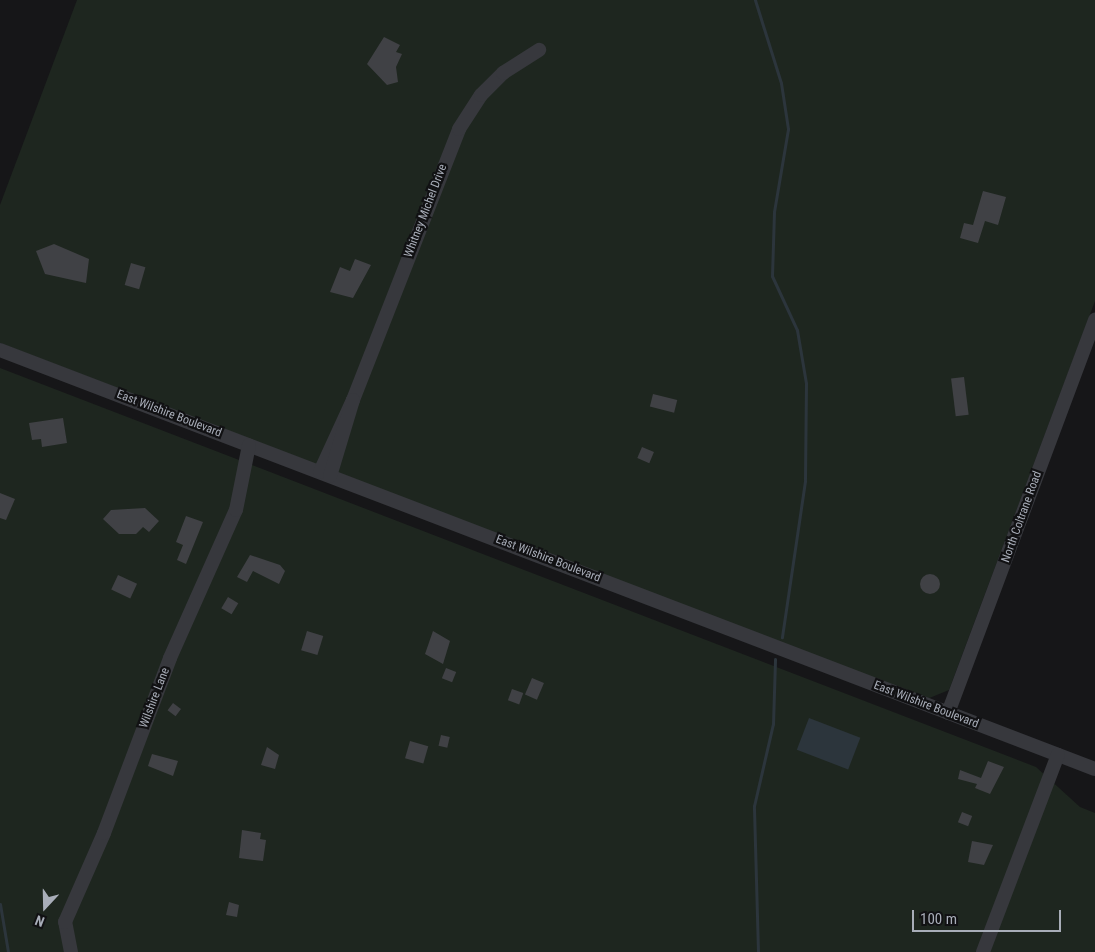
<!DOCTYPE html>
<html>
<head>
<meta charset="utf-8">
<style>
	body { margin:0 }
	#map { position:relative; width:1095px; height:952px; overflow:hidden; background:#161618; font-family:"Roboto Condensed",sans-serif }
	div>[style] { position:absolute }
	.green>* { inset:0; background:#1e261f }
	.water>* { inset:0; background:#2c353c; transform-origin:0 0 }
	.stream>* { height:3px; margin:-1.5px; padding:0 1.5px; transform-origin:1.5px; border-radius:1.5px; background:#2c353c }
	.building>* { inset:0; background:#404145; transform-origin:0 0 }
	.round { border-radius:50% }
	.minor>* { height:14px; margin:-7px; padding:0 7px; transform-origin:7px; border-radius:7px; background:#37383d }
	span { translate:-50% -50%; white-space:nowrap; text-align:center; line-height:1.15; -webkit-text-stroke:4.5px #111113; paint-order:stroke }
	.street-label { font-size:12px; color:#a8adb8 }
	.north { position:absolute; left:20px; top:882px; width:50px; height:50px; -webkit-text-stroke:4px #111113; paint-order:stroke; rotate:201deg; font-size:14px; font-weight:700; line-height:20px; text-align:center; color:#a8adb8 }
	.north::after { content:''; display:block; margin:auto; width:18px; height:22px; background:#a8adb8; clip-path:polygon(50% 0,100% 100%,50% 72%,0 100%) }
	.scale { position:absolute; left:912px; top:910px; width:149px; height:22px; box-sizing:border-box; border:2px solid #a8adb8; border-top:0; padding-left:6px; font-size:15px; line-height:18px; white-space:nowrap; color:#a8adb8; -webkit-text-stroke:4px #111113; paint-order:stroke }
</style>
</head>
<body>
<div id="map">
	<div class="green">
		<i style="clip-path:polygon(77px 0,1095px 0,1095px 301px,949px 690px,927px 699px,0 343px,0 205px)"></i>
		<i style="clip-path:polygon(0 368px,1036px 767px,1080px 807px,1095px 813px,1095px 952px,0 952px)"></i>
	</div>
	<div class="water">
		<i style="left:809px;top:718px;width:55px;height:34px;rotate:21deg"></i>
	</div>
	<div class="stream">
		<i style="left:755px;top:0;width:87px;rotate:72.6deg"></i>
		<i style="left:781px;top:83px;width:47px;rotate:81.3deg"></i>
		<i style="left:788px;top:129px;width:84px;rotate:99.6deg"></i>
		<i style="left:774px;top:212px;width:64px;rotate:91.8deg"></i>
		<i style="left:772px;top:276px;width:60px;rotate:65.2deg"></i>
		<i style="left:797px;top:330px;width:54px;rotate:80.4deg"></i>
		<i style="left:806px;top:383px;width:98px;rotate:90.6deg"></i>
		<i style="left:805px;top:481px;width:158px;rotate:98.4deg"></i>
		<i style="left:0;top:904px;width:49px;rotate:80.5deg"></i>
		<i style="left:758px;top:952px;width:146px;rotate:-91.6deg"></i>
		<i style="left:754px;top:806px;width:84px;rotate:-77deg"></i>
		<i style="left:773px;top:724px;width:65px;rotate:-88.2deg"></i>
	</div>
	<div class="building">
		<i style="clip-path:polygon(384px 37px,400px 45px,396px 52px,402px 54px,396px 67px,398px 82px,387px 85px,367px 64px)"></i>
		<i style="clip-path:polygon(983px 191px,1006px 197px,998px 225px,985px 221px,978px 243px,960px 238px,964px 223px,973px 225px)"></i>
		<i style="clip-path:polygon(54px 244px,89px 259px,86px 283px,45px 274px,36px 251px)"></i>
		<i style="clip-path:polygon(355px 259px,371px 265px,353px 298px,330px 292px,340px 267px,350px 271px)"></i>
		<i style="left:131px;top:263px;width:15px;height:23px;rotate:16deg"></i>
		<i style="left:964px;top:377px;width:38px;height:13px;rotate:83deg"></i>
		<i style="left:653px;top:394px;width:25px;height:13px;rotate:14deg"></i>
		<i style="clip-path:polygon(63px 418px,67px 443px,42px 447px,41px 439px,32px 440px,29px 423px)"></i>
		<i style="left:642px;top:447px;width:13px;height:12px;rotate:23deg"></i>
		<i style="clip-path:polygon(0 493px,15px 499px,6px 520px,0 518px)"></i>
		<i style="clip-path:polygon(145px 508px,159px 521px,149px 532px,143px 527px,136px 534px,119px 534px,103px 519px,111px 510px)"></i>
		<i style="clip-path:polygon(186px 516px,203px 522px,186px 564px,177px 560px,183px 545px,176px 542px)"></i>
		<i style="clip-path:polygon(250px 555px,280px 565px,285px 571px,279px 584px,253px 571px,247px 582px,237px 577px)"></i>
		<i class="round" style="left:920px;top:574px;width:20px;height:20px"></i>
		<i style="left:118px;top:575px;width:21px;height:16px;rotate:25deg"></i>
		<i style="left:228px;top:597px;width:12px;height:13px;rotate:31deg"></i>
		<i style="left:307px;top:631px;width:17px;height:20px;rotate:17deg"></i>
		<i style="clip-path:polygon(433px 631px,450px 641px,443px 664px,425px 654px)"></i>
		<i style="left:446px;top:668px;width:11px;height:11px;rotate:22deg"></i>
		<i style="left:532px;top:678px;width:13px;height:18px;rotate:23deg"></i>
		<i style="left:512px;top:689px;width:12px;height:12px;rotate:20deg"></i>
		<i style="left:173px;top:703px;width:10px;height:9px;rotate:37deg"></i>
		<i style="left:441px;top:735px;width:9px;height:11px;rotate:13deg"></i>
		<i style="left:410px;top:741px;width:19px;height:18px;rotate:16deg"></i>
		<i style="clip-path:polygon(267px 747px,279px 755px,275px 769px,261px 765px)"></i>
		<i style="clip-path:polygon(152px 754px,178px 761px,173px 776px,148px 766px)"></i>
		<i style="clip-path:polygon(988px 761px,1004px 767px,990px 794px,975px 788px,977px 784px,958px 779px,960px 770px,981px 778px)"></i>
		<i style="left:962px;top:812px;width:11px;height:11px;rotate:22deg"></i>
		<i style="clip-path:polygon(242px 830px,261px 833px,260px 839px,266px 840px,263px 861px,239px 858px)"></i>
		<i style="clip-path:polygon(972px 841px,993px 845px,984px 865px,968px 862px)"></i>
		<i style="clip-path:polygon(229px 902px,239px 905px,237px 917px,226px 915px)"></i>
	</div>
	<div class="minor">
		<i style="left:0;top:350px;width:1172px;rotate:20.94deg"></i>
		<i style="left:353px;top:400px;width:291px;rotate:-68.6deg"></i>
		<i style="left:459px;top:129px;width:40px;rotate:-57.1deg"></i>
		<i style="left:481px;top:95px;width:31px;rotate:-45deg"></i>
		<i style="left:503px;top:73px;width:43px;rotate:-32.6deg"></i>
		<i style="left:320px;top:472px;width:79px;rotate:-65.4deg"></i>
		<i style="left:353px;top:400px;width:79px;rotate:106.8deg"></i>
		<i style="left:948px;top:713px;width:420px;rotate:-69.5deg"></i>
		<i style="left:71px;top:952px;width:31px;rotate:-101deg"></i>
		<i style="left:65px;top:922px;width:97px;rotate:-66.3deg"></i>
		<i style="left:104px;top:833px;width:187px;rotate:-69.3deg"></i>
		<i style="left:170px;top:658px;width:162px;rotate:-66deg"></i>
		<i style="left:236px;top:510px;width:66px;rotate:-78.7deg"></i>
		<i style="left:983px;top:952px;width:211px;rotate:-69.2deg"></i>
	</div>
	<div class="street-label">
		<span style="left:426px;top:211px;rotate:-69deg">Whitney Michel Drive</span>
		<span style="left:169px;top:414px;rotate:21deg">East Wilshire Boulevard</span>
		<span style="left:1022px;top:517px;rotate:-70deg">North Coltrane Road</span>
		<span style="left:548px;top:559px;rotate:21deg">East Wilshire Boulevard</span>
		<span style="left:155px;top:698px;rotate:-69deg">Wilshire Lane</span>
		<span style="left:926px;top:705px;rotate:21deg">East Wilshire Boulevard</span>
	</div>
	<div class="north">N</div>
	<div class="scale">100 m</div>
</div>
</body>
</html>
